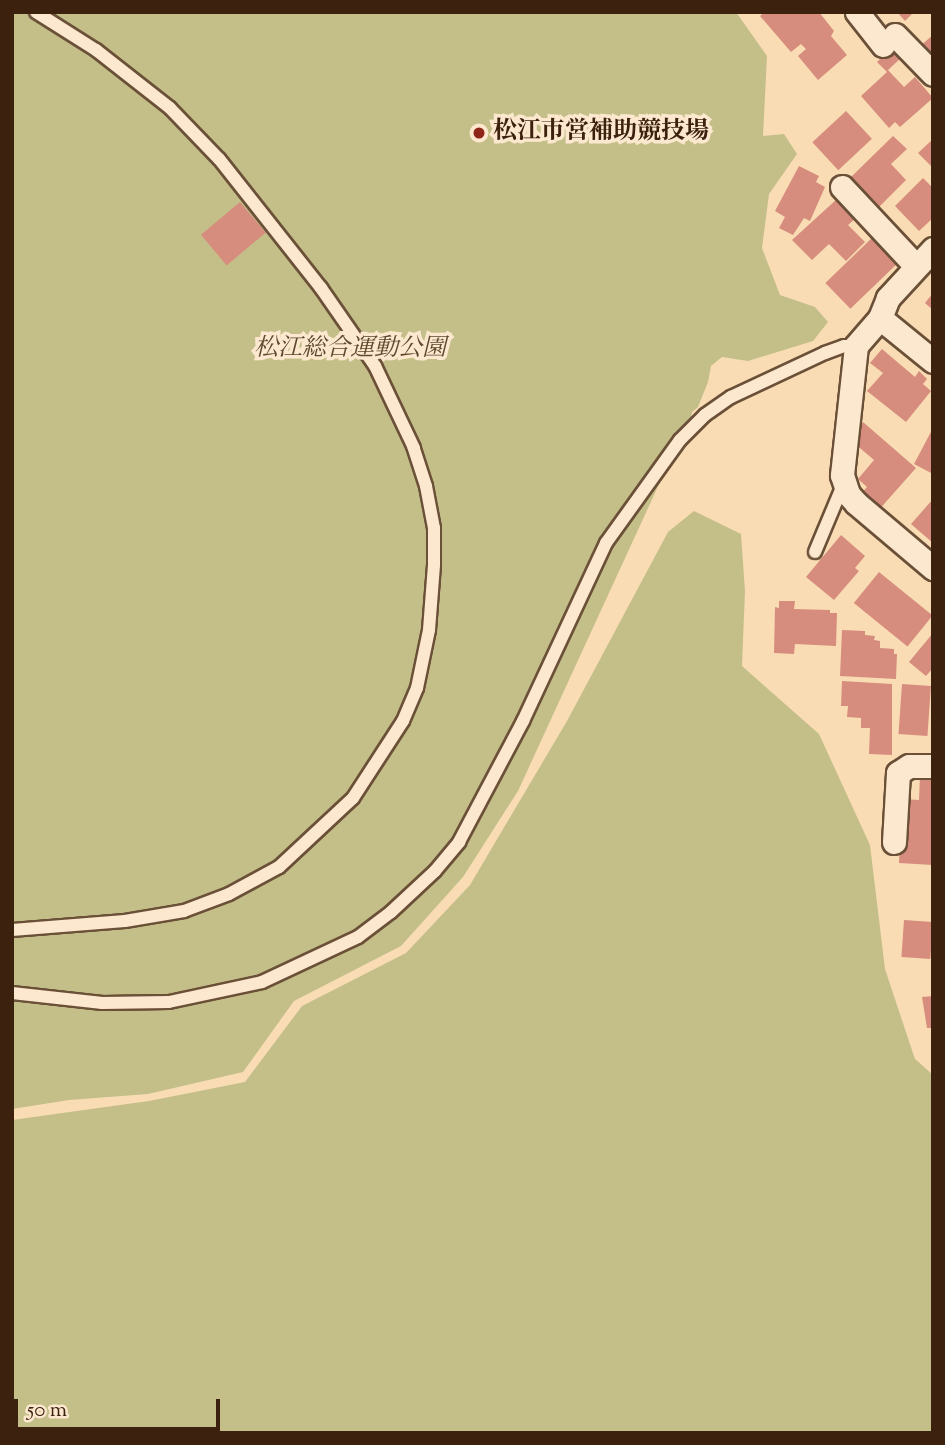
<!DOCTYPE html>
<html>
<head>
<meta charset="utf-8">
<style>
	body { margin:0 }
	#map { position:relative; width:945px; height:1445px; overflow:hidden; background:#f9dcb4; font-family:"Sorts Mill Goudy","Noto Serif JP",serif }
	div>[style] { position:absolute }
	.green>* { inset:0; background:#c4bf89 }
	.building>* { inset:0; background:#d78d7d; transform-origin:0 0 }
	.roads { filter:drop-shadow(2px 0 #6b5038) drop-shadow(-2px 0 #6b5038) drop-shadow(0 2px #6b5038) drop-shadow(0 -2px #6b5038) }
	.lane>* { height:12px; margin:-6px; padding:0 6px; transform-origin:6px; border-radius:6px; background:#fbe8ce }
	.street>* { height:23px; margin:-11.5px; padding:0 11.5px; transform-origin:11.5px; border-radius:11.5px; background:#fbe8ce }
	.dots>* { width:19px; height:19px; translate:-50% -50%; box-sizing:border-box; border:4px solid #fbe8ce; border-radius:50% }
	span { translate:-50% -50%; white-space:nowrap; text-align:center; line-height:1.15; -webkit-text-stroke:7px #fbe8ce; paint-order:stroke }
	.poi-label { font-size:24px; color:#3c210f; font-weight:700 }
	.left { translate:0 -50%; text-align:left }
	.park-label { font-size:24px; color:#5e482e; font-style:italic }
	.frame { position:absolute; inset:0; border:14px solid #3c210f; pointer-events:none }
	.scale { position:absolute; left:14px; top:1399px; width:206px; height:32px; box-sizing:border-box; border:4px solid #3c210f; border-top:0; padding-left:9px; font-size:21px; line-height:24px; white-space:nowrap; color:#3c210f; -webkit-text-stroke:5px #fbe8ce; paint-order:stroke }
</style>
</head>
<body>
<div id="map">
	<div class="green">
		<i style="clip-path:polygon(12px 12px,736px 12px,767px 56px,763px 136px,784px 134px,797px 154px,769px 194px,762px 248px,780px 295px,815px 307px,828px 322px,813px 341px,748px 361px,722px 357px,711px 366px,708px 382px,698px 407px,692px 412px,687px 441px,660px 482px,518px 791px,463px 877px,401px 946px,294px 1001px,243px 1072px,148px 1094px,69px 1100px,12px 1109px)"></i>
		<i style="clip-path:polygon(694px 511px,741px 534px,745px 591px,742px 666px,819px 734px,870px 845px,885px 969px,915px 1059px,933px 1075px,933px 1433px,12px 1433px,12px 1120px,149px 1101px,245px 1082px,302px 1006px,406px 953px,470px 885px,567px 721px,668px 532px)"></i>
	</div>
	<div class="building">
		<i style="clip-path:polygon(765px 12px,819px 12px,834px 31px,831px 36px,847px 55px,818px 80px,798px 56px,806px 49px,801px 44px,791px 52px,760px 16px)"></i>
		<i style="clip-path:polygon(897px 12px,914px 12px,905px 21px)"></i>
		<i style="clip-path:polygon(933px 35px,933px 61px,920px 46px)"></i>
		<i style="clip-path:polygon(892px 47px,902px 57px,888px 70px,904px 87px,915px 77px,933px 98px,900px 127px,895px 122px,889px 128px,861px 96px,887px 72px,877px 62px)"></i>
		<i style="left:846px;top:111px;width:38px;height:46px;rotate:47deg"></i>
		<i style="clip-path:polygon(893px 136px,907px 149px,891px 164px,906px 180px,879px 207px,850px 178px)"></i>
		<i style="clip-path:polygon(933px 139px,933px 168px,918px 153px)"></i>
		<i style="clip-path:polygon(799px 166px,819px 176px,816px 182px,825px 187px,810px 221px,804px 218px,793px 235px,779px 228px,785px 217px,775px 211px)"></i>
		<i style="clip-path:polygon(923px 178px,933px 188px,933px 218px,919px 231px,895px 206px)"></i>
		<i style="clip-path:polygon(837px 199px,856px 218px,848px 225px,865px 242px,846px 261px,829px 244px,812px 260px,792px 240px)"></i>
		<i style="left:240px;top:202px;width:40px;height:51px;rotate:50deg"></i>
		<i style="left:875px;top:235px;width:36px;height:69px;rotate:46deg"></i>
		<i style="clip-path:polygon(933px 293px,933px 310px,925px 303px)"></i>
		<i style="clip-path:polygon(882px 349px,915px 377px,919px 371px,927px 379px,923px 384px,931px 391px,906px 422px,867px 391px,883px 373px,870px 363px)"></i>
		<i style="clip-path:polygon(863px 422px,916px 468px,877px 512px,858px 497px,867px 487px,858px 479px,874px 460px,854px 443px,861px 436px,855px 431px)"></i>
		<i style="clip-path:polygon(933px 428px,933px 474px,914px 464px)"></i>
		<i style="clip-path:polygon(933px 499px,933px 543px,911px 524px)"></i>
		<i style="clip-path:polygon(841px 535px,865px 556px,855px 568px,859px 571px,834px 600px,806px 577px)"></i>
		<i style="left:879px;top:572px;width:69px;height:40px;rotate:39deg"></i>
		<i style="clip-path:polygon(779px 601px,795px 601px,794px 609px,830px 610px,830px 613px,837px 613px,836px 646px,795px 644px,794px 654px,774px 653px,775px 607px,779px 608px)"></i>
		<i style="clip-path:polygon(842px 630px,865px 631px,865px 635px,875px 636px,874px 640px,880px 641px,880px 648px,894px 649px,894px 654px,897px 654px,896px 679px,840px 676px)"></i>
		<i style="clip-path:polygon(933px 633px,933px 668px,926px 676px,909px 662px)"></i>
		<i style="clip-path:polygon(842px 681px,892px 684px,892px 755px,869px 754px,870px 728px,861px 728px,861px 718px,847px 717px,848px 706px,841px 706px)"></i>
		<i style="left:902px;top:684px;width:29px;height:50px;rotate:4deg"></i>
		<i style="clip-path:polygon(920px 775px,933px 775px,933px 865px,899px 863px,902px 799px,919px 800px)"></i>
		<i style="left:904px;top:920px;width:29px;height:37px;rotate:4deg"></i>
		<i style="clip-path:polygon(933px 996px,933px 1028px,927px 1028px,922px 997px)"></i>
	</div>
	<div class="roads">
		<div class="lane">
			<i style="left:815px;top:552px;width:73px;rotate:-67.3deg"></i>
			<i style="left:12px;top:930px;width:113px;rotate:-4.6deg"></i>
			<i style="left:125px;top:921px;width:60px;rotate:-9.6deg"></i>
			<i style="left:184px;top:911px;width:48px;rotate:-20.7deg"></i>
			<i style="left:229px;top:894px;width:57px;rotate:-28.4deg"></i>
			<i style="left:279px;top:867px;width:101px;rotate:-43deg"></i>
			<i style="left:353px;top:798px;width:92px;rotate:-57deg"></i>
			<i style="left:403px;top:721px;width:36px;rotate:-67deg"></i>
			<i style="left:417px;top:688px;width:59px;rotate:-78.3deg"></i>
			<i style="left:429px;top:630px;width:65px;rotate:-85.6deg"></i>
			<i style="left:434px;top:565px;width:37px;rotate:-90deg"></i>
			<i style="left:434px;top:528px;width:43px;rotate:-100.8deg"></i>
			<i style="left:426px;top:486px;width:40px;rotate:-108deg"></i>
			<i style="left:414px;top:448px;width:91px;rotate:-115.4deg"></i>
			<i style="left:375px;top:366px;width:95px;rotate:-124.7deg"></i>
			<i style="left:321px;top:288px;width:164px;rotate:-128.3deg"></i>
			<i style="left:219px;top:159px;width:71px;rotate:-133.9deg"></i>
			<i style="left:170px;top:108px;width:94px;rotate:-141.9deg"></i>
			<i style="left:96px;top:50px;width:71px;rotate:-147.7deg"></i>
			<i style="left:12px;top:993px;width:91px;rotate:6.3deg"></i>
			<i style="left:102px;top:1003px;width:67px;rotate:-0.9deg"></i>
			<i style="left:169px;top:1002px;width:95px;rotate:-12.1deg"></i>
			<i style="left:262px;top:982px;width:106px;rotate:-25.1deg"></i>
			<i style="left:358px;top:937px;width:41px;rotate:-37.1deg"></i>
			<i style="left:391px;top:912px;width:60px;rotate:-43deg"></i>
			<i style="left:435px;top:871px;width:38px;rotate:-50deg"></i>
			<i style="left:459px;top:842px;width:137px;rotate:-62.1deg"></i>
			<i style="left:523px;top:721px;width:196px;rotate:-65deg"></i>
			<i style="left:606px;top:543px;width:127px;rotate:-54.3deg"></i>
			<i style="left:680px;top:440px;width:35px;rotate:-45deg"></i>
			<i style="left:705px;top:415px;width:32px;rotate:-35deg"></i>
			<i style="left:731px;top:397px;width:104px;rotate:-25.1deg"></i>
			<i style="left:825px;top:353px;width:20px;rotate:-20deg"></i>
			<i style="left:844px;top:346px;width:12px"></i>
		</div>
		<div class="street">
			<i style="left:857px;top:12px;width:42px;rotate:51.8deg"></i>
			<i style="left:895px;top:35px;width:54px;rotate:45.7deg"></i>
			<i style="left:842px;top:187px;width:107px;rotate:46.9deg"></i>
			<i style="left:933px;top:249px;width:67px;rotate:132.6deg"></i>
			<i style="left:888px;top:298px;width:22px;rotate:112deg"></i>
			<i style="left:880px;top:318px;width:37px;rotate:131deg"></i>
			<i style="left:856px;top:346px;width:130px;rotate:96.2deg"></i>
			<i style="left:842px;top:475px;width:20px;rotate:72deg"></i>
			<i style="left:848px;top:494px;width:12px;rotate:48deg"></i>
			<i style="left:856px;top:503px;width:101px;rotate:40.2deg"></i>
			<i style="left:880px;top:318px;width:68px;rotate:39.1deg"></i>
			<i style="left:894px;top:842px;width:69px;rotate:-86.7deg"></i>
			<i style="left:898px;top:773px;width:13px;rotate:-32deg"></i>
			<i style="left:909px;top:766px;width:24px"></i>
		</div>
	</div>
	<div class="dots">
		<i style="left:479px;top:133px;background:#8f2418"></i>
	</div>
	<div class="poi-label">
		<span class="left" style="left:493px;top:133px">松江市営補助競技場</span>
	</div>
	<div class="park-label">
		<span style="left:350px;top:350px">松江総合運動公園</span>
	</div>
	<div class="frame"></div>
	<div class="scale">50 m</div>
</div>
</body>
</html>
